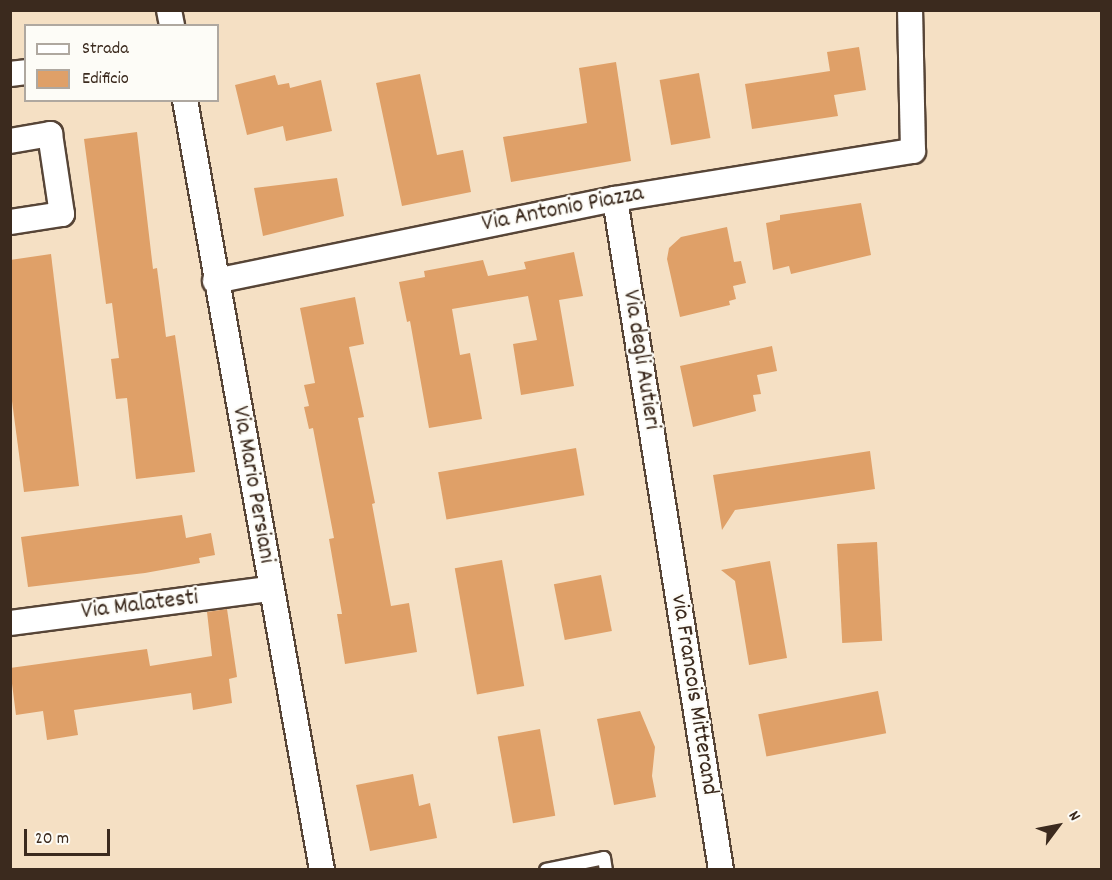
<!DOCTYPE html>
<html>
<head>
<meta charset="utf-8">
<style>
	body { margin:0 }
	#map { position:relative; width:1112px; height:880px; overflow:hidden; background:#f5e0c4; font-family:Dekko,sans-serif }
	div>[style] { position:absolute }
	.building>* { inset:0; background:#dfa068; transform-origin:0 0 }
	.roads { filter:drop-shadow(2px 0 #574537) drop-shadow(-2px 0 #574537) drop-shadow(0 2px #574537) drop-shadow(0 -2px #574537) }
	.lane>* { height:12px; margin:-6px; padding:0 6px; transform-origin:6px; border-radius:6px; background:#fff }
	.street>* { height:24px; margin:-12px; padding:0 12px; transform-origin:12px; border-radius:12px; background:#fff }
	span { translate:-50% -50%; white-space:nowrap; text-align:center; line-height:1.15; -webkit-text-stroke:4.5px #fdfcf7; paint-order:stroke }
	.street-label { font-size:24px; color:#3b2a1e }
	.frame { position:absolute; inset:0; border:12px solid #3b2a1e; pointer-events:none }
	.legend { position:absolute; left:24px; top:24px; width:195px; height:78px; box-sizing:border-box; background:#fdfcf7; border:2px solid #afa8a0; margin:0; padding:8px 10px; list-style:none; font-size:18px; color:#3b2a1e }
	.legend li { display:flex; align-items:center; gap:12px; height:30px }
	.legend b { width:30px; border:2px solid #afa8a0 }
	.north { position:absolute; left:1028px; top:796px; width:60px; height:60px; -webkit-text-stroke:4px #fdfcf7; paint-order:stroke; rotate:58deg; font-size:16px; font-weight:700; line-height:24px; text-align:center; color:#3b2a1e }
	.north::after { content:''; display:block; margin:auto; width:21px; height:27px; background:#3b2a1e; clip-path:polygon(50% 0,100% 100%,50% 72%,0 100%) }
	.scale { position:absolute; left:24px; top:829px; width:86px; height:27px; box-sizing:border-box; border:3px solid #3b2a1e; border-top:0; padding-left:8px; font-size:18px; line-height:21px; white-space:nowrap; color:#3b2a1e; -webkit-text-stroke:4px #fdfcf7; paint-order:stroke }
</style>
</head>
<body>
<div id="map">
	<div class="building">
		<i style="clip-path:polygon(859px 47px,866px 90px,834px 95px,838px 116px,752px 129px,745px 84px,830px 71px,827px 52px)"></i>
		<i style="clip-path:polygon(616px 62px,631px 161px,511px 182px,503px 137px,587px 123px,579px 68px)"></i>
		<i style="left:699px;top:73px;width:66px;height:40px;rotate:80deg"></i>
		<i style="clip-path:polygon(420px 74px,437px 155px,463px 150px,471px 192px,402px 206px,376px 83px)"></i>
		<i style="clip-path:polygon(275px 75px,278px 85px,289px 83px,290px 88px,321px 80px,332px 131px,286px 141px,283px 126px,247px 135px,235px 85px)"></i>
		<i style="clip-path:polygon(137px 132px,153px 269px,157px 268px,166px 337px,175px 335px,195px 472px,136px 479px,127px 398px,116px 399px,111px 359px,119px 358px,112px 303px,106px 304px,84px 139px)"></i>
		<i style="clip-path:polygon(337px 178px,344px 216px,263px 236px,254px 188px)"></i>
		<i style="clip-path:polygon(861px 203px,871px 255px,791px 274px,789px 266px,773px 270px,766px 223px,780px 220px,780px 215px)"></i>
		<i style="clip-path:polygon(727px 227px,734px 262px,741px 261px,746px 283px,733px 286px,736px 299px,729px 301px,730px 305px,680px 317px,667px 259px,669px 248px,681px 237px)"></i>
		<i style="clip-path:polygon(574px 252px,583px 296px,559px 300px,574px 386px,521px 395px,513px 344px,537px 340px,528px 296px,452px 309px,460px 355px,470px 353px,482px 419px,429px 428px,410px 321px,407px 322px,399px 282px,425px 277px,424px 271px,483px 260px,488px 276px,526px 269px,524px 262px)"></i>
		<i style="clip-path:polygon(51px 254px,79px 486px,24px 492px,10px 386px,10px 260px)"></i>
		<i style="clip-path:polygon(355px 297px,364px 344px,349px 347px,364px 417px,358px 418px,375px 503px,372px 504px,391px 606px,409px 603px,417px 652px,345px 664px,337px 614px,342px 614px,329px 539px,334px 538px,313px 428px,309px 429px,304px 407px,309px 406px,304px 385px,315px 383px,300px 308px)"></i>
		<i style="clip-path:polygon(772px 346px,777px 371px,757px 375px,761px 394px,753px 395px,756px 411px,693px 427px,680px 366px)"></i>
		<i style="left:576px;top:448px;width:48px;height:140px;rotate:80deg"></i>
		<i style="clip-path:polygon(870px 451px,875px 489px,735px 510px,722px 530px,713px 475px)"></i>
		<i style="clip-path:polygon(182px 515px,186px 538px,211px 533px,215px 555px,199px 558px,200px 563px,145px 573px,28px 587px,21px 537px)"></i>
		<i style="left:877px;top:542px;width:99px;height:40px;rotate:87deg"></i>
		<i style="left:502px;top:560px;width:128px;height:48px;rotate:80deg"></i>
		<i style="clip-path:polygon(770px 561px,787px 658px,749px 665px,735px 581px,721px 570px)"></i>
		<i style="left:601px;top:575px;width:57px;height:48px;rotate:79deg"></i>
		<i style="clip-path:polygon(227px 609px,237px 677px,229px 679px,232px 703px,193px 710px,191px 693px,74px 710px,78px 735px,47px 740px,43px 711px,16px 715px,10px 668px,147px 649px,150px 666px,212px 656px,207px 612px)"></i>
		<i style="left:878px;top:691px;width:43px;height:122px;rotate:79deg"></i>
		<i style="clip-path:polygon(640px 711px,655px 747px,652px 776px,656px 797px,614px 805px,597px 719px)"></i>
		<i style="left:540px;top:729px;width:88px;height:43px;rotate:80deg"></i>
		<i style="clip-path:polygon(413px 774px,419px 806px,430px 803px,437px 838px,370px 851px,356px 785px)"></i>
	</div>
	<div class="roads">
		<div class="lane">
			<i style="left:546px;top:870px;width:59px;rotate:-11.7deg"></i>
			<i style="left:604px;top:858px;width:12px;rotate:81deg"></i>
		</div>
		<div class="street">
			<i style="left:169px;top:10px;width:16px;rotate:79deg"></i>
			<i style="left:10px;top:74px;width:16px;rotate:-7deg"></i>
			<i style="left:185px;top:100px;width:782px;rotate:79.91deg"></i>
			<i style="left:10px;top:141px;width:41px;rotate:-9.9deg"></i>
			<i style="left:50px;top:134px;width:81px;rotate:81.5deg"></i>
			<i style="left:62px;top:214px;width:53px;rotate:171.3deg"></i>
			<i style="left:615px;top:199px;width:679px;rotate:81.02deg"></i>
			<i style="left:215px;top:281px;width:408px;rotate:-11.6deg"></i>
			<i style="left:615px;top:199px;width:302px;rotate:-9.2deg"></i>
			<i style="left:913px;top:151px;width:141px;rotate:-91.2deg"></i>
			<i style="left:10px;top:623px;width:262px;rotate:-7.5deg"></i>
		</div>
	</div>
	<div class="street-label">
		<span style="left:563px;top:210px;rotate:-11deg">Via Antonio Piazza</span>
		<span style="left:640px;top:360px;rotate:81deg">Via degli Autieri</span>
		<span style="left:252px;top:485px;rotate:80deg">Via Mario Persiani</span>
		<span style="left:140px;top:606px;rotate:-7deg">Via Malatesti</span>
		<span style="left:693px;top:695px;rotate:81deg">via Francois Mitterand</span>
	</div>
	<div class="frame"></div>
	<ul class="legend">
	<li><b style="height:8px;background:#fff"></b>Strada</li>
	<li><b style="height:16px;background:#dfa068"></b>Edificio</li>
	</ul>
	<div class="north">N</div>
	<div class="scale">20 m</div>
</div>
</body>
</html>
